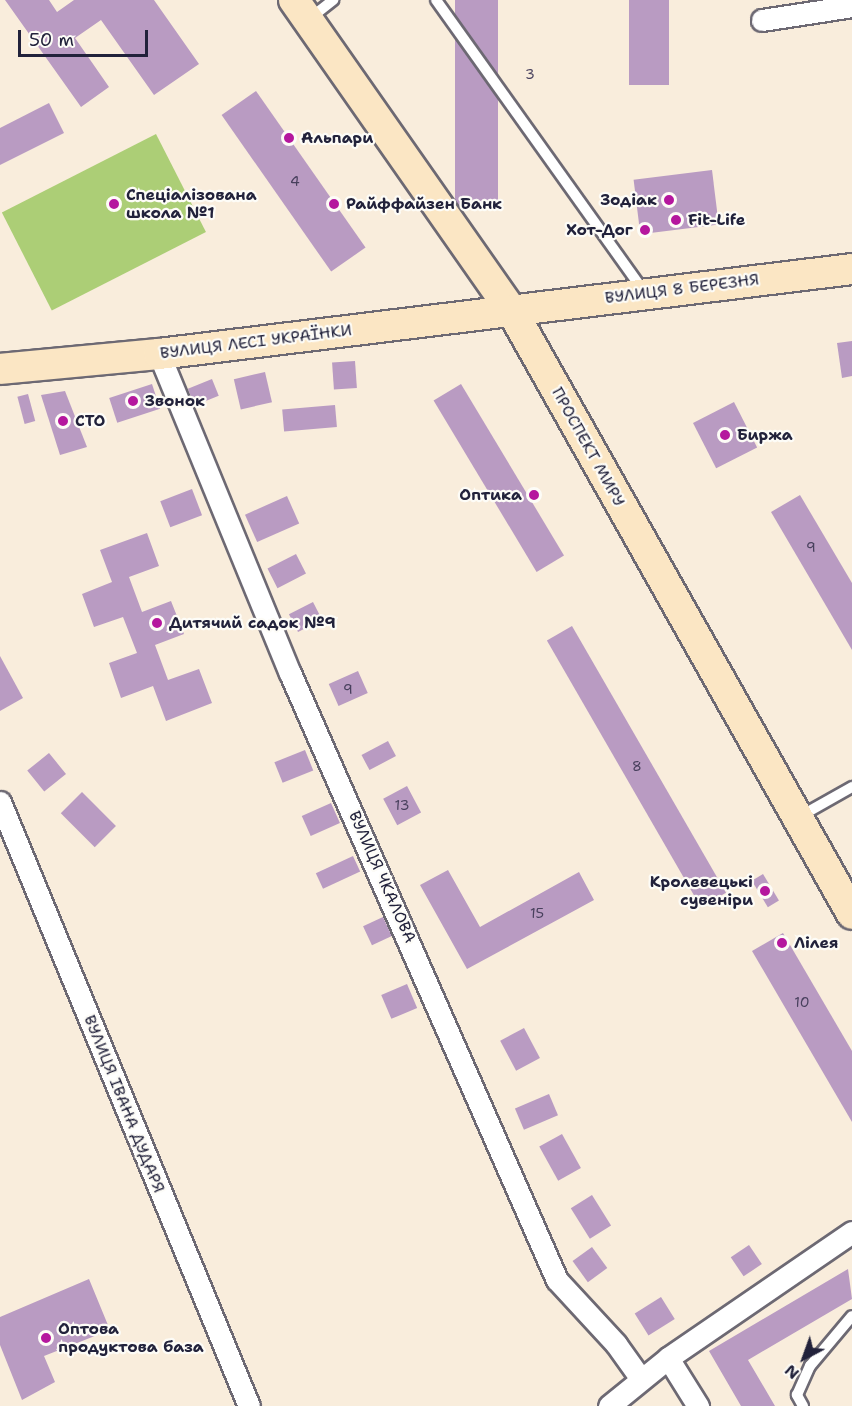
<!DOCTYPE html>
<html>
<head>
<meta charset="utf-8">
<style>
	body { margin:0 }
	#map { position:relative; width:852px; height:1406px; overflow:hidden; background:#f9eddc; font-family:"Shantell Sans",sans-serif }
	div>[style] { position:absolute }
	.green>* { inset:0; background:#acce76; transform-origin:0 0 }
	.building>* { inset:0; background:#b99bc2; transform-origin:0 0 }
	.roads { filter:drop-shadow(2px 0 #6d6973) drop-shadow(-2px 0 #6d6973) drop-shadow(0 2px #6d6973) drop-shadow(0 -2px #6d6973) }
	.lane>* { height:10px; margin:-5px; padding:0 5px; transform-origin:5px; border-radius:5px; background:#fff }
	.street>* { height:21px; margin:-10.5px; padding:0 10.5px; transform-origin:10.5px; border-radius:10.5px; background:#fff }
	.secondary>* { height:30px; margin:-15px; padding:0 15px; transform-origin:15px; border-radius:15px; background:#fbe6c4 }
	.dots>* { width:16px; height:16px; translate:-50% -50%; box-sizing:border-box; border:3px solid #fdfcf7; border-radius:50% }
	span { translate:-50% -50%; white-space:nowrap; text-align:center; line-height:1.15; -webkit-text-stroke:4.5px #fdfcf7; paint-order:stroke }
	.number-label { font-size:14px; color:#48405d }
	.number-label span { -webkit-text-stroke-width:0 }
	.poi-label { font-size:16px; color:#22223b; font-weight:700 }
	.left { translate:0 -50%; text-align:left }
	.right { translate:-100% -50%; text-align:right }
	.street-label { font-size:16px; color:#22223b }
	.north { position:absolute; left:774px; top:1328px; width:60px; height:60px; -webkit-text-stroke:4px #fdfcf7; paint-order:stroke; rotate:221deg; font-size:16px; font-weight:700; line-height:24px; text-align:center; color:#22223b }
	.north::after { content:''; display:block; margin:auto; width:21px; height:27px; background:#22223b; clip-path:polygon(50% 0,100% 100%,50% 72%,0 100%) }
	.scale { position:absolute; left:18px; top:30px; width:130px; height:27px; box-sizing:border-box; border:3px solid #22223b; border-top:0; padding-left:8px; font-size:18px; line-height:21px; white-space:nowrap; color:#22223b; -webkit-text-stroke:4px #fdfcf7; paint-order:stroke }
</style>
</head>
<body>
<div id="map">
	<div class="green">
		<i style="left:156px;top:134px;width:110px;height:173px;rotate:63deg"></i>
	</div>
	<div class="building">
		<i style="clip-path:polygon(5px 0,49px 0,57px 12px,74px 0,154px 0,199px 64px,154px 95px,101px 20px,75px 38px,109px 87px,81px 107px)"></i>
		<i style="left:455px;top:0;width:43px;height:208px"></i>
		<i style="left:629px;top:0;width:40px;height:85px"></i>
		<i style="left:256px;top:91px;width:191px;height:42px;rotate:55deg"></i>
		<i style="clip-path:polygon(49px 103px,64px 133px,0 165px,0 128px)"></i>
		<i style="left:712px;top:170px;width:55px;height:79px;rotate:83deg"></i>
		<i style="clip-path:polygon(852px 341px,852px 376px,842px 378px,837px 343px)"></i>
		<i style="left:355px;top:361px;width:27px;height:23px;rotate:86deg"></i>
		<i style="left:265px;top:372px;width:31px;height:32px;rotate:77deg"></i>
		<i style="left:212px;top:379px;width:18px;height:26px;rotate:68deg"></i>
		<i style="left:152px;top:384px;width:26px;height:45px;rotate:72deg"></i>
		<i style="left:461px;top:384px;width:200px;height:32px;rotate:59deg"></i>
		<i style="clip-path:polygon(65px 391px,87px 447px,60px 455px,41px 395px)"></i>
		<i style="left:28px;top:394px;width:28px;height:11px;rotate:75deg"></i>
		<i style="left:734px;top:402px;width:51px;height:46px;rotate:63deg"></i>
		<i style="left:335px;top:405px;width:22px;height:53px;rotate:85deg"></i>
		<i style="left:192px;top:489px;width:28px;height:34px;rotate:69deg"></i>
		<i style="clip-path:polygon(800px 495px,852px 583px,852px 650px,771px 512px)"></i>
		<i style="left:287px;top:496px;width:30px;height:46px;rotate:66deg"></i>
		<i style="clip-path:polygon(147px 533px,159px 566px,129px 577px,142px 612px,171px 601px,184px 634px,155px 645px,168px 680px,199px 669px,212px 703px,166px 721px,153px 686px,121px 698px,109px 663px,137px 653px,123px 617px,94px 627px,82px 594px,112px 582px,100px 550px)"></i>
		<i style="left:296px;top:554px;width:22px;height:32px;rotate:63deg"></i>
		<i style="left:313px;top:602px;width:20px;height:27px;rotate:63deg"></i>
		<i style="left:572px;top:626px;width:308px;height:29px;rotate:60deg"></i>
		<i style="clip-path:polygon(0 656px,23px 698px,0 711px)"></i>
		<i style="left:358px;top:671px;width:24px;height:32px;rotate:66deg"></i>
		<i style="left:388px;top:741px;width:17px;height:30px;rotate:62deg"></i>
		<i style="left:305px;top:750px;width:22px;height:33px;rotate:68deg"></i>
		<i style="left:49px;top:753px;width:27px;height:28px;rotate:51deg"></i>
		<i style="left:407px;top:786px;width:30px;height:27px;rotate:62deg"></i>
		<i style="left:82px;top:792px;width:48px;height:30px;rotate:45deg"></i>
		<i style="left:331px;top:803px;width:22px;height:32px;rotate:66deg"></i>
		<i style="left:353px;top:856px;width:17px;height:41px;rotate:65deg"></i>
		<i style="clip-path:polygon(448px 870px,480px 927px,579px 872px,594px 900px,467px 969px,420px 885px)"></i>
		<i style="left:763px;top:874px;width:31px;height:13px;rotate:59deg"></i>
		<i style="left:383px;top:917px;width:21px;height:22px;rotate:65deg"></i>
		<i style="clip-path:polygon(783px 933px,852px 1051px,852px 1122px,752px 951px)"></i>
		<i style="left:407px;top:984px;width:26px;height:28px;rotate:67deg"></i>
		<i style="left:524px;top:1028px;width:34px;height:27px;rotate:62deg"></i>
		<i style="left:549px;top:1094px;width:23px;height:37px;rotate:67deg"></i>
		<i style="left:562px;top:1134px;width:39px;height:26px;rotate:61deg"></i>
		<i style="left:592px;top:1195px;width:36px;height:25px;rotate:58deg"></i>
		<i style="left:749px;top:1245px;width:23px;height:22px;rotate:56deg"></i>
		<i style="left:592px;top:1247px;width:26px;height:24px;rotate:54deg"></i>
		<i style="clip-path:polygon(848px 1269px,852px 1299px,748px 1360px,775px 1406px,741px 1406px,709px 1351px)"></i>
		<i style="clip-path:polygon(89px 1279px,110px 1330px,44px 1356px,55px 1382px,22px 1400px,0 1345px,0 1317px)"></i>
		<i style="left:661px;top:1297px;width:26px;height:31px;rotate:58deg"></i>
	</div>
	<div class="roads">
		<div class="lane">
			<i style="left:436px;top:0;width:356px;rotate:54.5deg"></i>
			<i style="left:309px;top:19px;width:31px;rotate:-38deg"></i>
			<i style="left:799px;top:817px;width:61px;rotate:-29.5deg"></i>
			<i style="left:803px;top:1406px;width:13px;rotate:-119deg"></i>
			<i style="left:797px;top:1395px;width:32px;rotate:-66deg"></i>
			<i style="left:810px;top:1366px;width:65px;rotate:-50deg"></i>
		</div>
		<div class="street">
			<i style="left:762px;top:20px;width:91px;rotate:-8.8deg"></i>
			<i style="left:159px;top:354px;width:345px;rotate:67.7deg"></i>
			<i style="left:290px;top:673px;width:663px;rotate:66.26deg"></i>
			<i style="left:557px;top:1280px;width:87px;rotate:47.3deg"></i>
			<i style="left:616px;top:1344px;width:43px;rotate:54.5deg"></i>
			<i style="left:0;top:802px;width:653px;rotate:67.6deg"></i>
			<i style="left:668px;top:1358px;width:223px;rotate:-34.4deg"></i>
			<i style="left:609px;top:1406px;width:76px;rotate:-39.1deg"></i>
			<i style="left:668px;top:1358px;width:57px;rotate:58deg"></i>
		</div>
		<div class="secondary">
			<i style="left:294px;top:0;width:380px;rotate:55deg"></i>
			<i style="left:512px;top:311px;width:692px;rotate:60.58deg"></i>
			<i style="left:0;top:369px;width:160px;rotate:-5.4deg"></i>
			<i style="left:159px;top:354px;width:698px;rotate:-6.99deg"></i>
		</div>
	</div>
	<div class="dots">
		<i style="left:289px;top:138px;background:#b5179e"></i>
		<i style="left:669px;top:200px;background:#b5179e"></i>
		<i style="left:114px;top:204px;background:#b5179e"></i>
		<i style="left:334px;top:204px;background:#b5179e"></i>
		<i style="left:676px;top:220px;background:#b5179e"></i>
		<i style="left:645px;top:230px;background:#b5179e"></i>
		<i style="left:133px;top:401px;background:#b5179e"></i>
		<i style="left:63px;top:421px;background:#b5179e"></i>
		<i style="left:725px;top:435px;background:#b5179e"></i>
		<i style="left:534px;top:495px;background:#b5179e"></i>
		<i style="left:157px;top:623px;background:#b5179e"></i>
		<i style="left:765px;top:891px;background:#b5179e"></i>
		<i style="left:782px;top:943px;background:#b5179e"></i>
		<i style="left:46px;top:1338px;background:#b5179e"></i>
	</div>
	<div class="number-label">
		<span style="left:530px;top:74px">3</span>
		<span style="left:295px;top:181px">4</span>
		<span style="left:811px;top:547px">9</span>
		<span style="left:348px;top:689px">9</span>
		<span style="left:637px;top:766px">8</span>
		<span style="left:402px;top:805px">13</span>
		<span style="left:537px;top:913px">15</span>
		<span style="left:802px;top:1002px">10</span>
	</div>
	<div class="poi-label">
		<span class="left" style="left:301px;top:138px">Альпари</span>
		<span class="left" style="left:126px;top:204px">Спеціалізована<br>школа №1</span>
		<span class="right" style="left:657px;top:200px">Зодіак</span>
		<span class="left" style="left:346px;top:204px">Райффайзен Банк</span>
		<span class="left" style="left:688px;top:220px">Fit-Life</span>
		<span class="right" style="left:633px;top:230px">Хот-Дог</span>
		<span class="left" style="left:145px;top:401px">Звонок</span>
		<span class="left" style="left:75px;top:421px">СТО</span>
		<span class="left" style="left:737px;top:435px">Биржа</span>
		<span class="right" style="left:522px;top:495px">Оптика</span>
		<span class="left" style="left:169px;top:623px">Дитячий садок №9</span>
		<span class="right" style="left:753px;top:891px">Кролевецькі<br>сувеніри</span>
		<span class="left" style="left:794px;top:943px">Лілея</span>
		<span class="left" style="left:58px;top:1338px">Оптова<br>продуктова база</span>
	</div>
	<div class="street-label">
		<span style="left:682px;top:289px;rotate:-7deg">ВУЛИЦЯ 8 БЕРЕЗНЯ</span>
		<span style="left:256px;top:342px;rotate:-7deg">ВУЛИЦЯ ЛЕСІ УКРАЇНКИ</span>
		<span style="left:588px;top:447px;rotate:61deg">ПРОСПЕКТ МИРУ</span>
		<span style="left:382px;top:877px;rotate:66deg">ВУЛИЦЯ ЧКАЛОВА</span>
		<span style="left:124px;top:1104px;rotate:68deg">ВУЛИЦЯ ІВАНА ДУДАРЯ</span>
	</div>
	<div class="north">N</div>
	<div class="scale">50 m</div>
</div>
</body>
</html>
